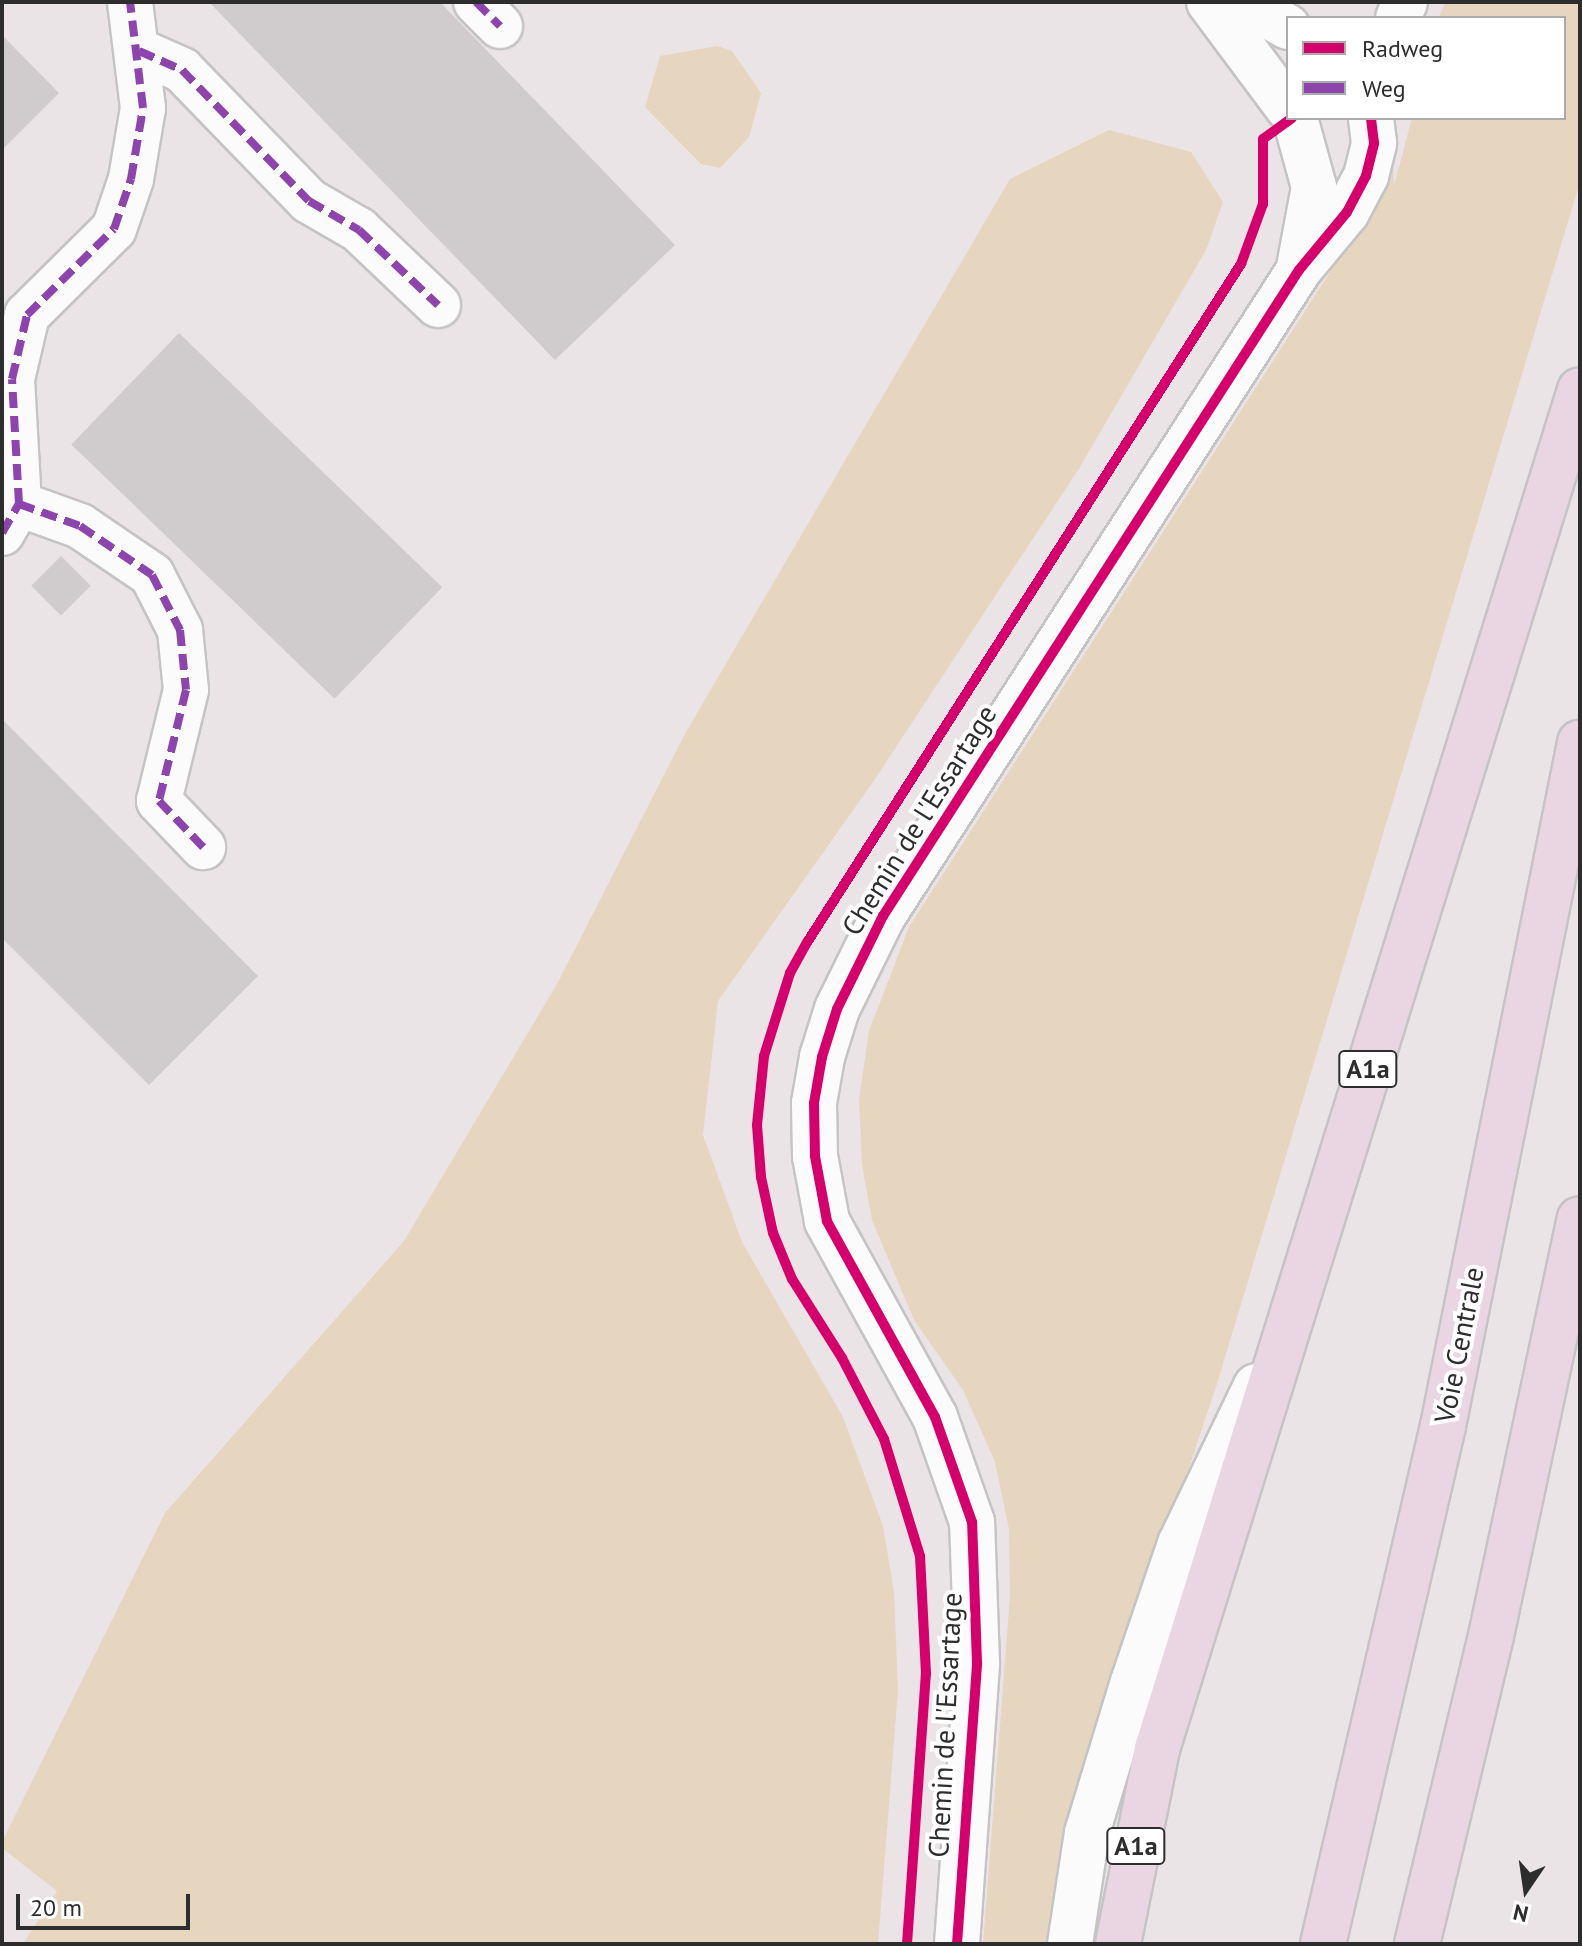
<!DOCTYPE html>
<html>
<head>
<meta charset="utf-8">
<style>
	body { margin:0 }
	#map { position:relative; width:1582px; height:1946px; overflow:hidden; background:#eae4e7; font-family:"PT Sans",sans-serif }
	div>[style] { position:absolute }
	.green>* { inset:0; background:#e6d5bf }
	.building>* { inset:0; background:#d0cbcd; transform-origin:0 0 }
	.roads { filter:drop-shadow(2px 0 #c5c4c5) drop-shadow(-2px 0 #c5c4c5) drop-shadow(0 2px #c5c4c5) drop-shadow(0 -2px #c5c4c5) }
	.minor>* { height:44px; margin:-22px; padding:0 22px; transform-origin:22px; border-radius:22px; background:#fcfbfb }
	.highway>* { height:44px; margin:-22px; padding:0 22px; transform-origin:22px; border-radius:22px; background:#e9d6e2 }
	.quiet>* { height:8px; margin-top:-4px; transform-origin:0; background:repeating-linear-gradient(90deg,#8e44ad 0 16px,transparent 0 24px) }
	.cycleway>* { height:10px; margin:-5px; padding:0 5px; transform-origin:5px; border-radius:5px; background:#d6006c }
	span { translate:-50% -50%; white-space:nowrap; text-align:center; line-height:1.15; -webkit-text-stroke:8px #fff; paint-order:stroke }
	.shield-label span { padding:2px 6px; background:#fff; border:2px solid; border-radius:6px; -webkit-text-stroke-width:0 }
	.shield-label { font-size:26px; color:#2d2d2d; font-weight:700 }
	.street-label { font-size:28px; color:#2d2d2d }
	.frame { position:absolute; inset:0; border:4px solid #2d2d2d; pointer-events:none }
	.legend { position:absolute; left:1286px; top:16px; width:280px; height:104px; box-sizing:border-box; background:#fff; border:2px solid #ababab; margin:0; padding:10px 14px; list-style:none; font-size:24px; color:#2d2d2d }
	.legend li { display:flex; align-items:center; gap:16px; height:40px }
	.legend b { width:40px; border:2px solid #ababab }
	.north { position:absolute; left:1486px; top:1850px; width:80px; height:80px; -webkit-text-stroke:6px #fff; paint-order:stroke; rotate:193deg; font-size:22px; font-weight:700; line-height:32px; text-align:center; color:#2d2d2d }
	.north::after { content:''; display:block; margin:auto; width:28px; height:36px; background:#2d2d2d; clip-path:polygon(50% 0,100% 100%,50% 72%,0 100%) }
	.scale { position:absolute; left:16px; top:1894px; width:174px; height:36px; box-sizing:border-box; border:4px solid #2d2d2d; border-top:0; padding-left:10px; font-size:24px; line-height:28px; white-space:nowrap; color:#2d2d2d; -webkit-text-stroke:6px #fff; paint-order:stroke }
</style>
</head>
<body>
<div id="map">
	<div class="green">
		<i style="clip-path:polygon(1445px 2px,1580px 2px,1580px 182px,1216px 1387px,1075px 1807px,1052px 1944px,983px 1944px,1010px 1597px,1009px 1529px,995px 1462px,963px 1390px,914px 1320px,872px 1220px,862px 1165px,859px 1099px,869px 1031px,909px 927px,1379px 196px,1393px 157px,1394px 186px,1412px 118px,1564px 118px,1564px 18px,1439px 18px)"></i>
		<i style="clip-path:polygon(717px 46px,732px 51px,761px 93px,749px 137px,720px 168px,701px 164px,645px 107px,660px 56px)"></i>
		<i style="clip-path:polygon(1109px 130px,1191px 152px,1223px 202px,1206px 250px,1080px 467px,873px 782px,718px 1001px,703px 1135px,742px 1242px,843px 1417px,883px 1526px,894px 1592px,898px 1690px,878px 1944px,23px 1944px,57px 1891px,2px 1848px,2px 1842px,165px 1513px,404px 1241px,557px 984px,686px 732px,1010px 179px)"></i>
	</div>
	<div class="building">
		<i style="clip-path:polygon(209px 2px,440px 2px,675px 245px,555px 360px)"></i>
		<i style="clip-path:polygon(2px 35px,59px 93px,2px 150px)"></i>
		<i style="left:179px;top:333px;width:366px;height:155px;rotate:44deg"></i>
		<i style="left:61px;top:556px;width:42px;height:42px;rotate:45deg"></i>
		<i style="clip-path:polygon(2px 719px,258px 976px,149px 1085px,2px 938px)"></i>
	</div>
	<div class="roads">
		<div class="minor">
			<i style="left:476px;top:2px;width:34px;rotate:45deg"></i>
			<i style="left:1209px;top:2px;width:132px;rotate:53.3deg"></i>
			<i style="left:1243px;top:2px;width:51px;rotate:29.1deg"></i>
			<i style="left:1398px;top:18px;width:17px;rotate:-66deg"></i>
			<i style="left:139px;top:51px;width:47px;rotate:23.8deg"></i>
			<i style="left:182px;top:70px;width:182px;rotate:45.9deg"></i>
			<i style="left:309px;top:201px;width:58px;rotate:30.1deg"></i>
			<i style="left:359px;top:230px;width:109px;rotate:43.5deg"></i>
			<i style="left:1295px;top:118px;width:72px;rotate:74.6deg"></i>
			<i style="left:1314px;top:187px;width:81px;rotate:100.6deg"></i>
			<i style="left:19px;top:504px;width:65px;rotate:19.8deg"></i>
			<i style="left:80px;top:526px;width:87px;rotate:34.2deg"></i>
			<i style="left:152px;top:575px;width:62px;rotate:63deg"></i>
			<i style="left:180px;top:630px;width:60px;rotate:84.3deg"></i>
			<i style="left:186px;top:690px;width:114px;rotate:103.7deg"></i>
			<i style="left:159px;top:801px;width:64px;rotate:46.3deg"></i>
			<i style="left:2px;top:533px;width:34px;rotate:-60deg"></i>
			<i style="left:19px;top:504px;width:125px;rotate:-93.2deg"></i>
			<i style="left:12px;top:379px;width:66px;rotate:-76.8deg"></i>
			<i style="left:27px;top:315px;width:122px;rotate:-44.7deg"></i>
			<i style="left:114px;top:229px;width:53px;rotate:-71.2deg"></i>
			<i style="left:131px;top:179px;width:72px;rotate:-80.4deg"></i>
			<i style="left:143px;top:108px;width:107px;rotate:-97deg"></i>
			<i style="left:957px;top:1944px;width:282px;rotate:-85.9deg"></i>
			<i style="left:977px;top:1663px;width:141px;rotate:-92deg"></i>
			<i style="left:972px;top:1522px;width:111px;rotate:-109.4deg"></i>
			<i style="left:935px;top:1417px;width:224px;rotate:-118.9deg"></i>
			<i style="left:827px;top:1221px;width:66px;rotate:-100.5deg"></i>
			<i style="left:815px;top:1156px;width:53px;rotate:-91.1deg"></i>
			<i style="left:814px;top:1103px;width:47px;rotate:-80.1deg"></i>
			<i style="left:822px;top:1057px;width:50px;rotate:-72.6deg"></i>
			<i style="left:837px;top:1009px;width:104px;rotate:-63.7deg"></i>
			<i style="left:883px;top:916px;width:768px;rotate:-57.22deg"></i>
			<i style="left:1299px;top:270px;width:75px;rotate:-50.4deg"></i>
			<i style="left:1347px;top:212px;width:41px;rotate:-62.2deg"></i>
			<i style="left:1366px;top:176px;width:34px;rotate:-76deg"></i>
			<i style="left:1374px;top:143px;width:25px;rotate:-97deg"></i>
			<i style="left:1070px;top:1944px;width:112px;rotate:-81.3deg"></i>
			<i style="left:1087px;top:1833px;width:158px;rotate:-73.1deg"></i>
			<i style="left:1133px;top:1682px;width:146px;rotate:-71.2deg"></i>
			<i style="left:1180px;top:1544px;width:175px;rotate:-64.3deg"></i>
		</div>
		<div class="highway">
			<i style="left:1118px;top:1944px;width:199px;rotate:-78.7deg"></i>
			<i style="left:1157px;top:1749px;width:1423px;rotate:-72.71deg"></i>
			<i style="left:1323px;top:1944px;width:532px;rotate:-76.96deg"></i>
			<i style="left:1443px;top:1426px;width:697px;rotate:-78.66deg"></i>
			<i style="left:1417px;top:1944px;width:317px;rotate:-76.5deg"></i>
			<i style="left:1491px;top:1636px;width:426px;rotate:-78deg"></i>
		</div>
	</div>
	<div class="quiet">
		<i style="left:476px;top:2px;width:34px;rotate:45deg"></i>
		<i style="left:139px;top:51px;width:47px;rotate:23.8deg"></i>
		<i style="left:182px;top:70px;width:182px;rotate:45.9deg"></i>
		<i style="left:309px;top:201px;width:58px;rotate:30.1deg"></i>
		<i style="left:359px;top:230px;width:109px;rotate:43.5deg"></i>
		<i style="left:19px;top:504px;width:65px;rotate:19.8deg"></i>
		<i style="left:80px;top:526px;width:87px;rotate:34.2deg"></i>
		<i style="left:152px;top:575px;width:62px;rotate:63deg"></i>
		<i style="left:180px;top:630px;width:60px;rotate:84.3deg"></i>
		<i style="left:186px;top:690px;width:114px;rotate:103.7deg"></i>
		<i style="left:159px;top:801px;width:64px;rotate:46.3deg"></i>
		<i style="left:2px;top:533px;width:34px;rotate:-60deg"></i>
		<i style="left:19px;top:504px;width:125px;rotate:-93.2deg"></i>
		<i style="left:12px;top:379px;width:66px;rotate:-76.8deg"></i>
		<i style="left:27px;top:315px;width:122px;rotate:-44.7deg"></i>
		<i style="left:114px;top:229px;width:53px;rotate:-71.2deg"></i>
		<i style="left:131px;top:179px;width:72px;rotate:-80.4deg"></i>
		<i style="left:143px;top:108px;width:107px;rotate:-97deg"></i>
	</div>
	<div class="cycleway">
		<i style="left:907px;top:1944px;width:271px;rotate:-86deg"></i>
		<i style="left:926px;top:1674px;width:118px;rotate:-92.9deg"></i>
		<i style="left:920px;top:1556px;width:122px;rotate:-107.1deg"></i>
		<i style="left:884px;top:1439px;width:91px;rotate:-117.4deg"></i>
		<i style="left:842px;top:1358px;width:93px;rotate:-122.3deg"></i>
		<i style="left:792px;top:1279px;width:50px;rotate:-112.4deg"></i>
		<i style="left:773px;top:1233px;width:57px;rotate:-102.1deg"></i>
		<i style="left:761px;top:1177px;width:52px;rotate:-94.4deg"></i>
		<i style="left:757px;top:1125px;width:69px;rotate:-84.2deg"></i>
		<i style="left:764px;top:1056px;width:87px;rotate:-72.6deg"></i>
		<i style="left:790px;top:973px;width:37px;rotate:-61deg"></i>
		<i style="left:808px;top:941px;width:804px;rotate:-57.4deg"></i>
		<i style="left:1241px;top:264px;width:64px;rotate:-69.9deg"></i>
		<i style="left:1263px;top:204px;width:65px;rotate:-90deg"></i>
		<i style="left:1263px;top:139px;width:36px;rotate:-36deg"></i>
		<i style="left:957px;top:1944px;width:282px;rotate:-85.9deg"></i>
		<i style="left:977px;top:1663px;width:141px;rotate:-92deg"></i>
		<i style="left:972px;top:1522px;width:111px;rotate:-109.4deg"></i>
		<i style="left:935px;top:1417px;width:224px;rotate:-118.9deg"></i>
		<i style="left:827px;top:1221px;width:66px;rotate:-100.5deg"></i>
		<i style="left:815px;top:1156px;width:53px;rotate:-91.1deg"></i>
		<i style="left:814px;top:1103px;width:47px;rotate:-80.1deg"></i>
		<i style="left:822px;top:1057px;width:50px;rotate:-72.6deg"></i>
		<i style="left:837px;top:1009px;width:104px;rotate:-63.7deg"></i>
		<i style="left:883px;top:916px;width:768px;rotate:-57.22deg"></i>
		<i style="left:1299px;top:270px;width:75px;rotate:-50.4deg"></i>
		<i style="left:1347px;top:212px;width:41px;rotate:-62.2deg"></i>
		<i style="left:1366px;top:176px;width:34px;rotate:-76deg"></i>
		<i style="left:1374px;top:143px;width:25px;rotate:-97deg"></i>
	</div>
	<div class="shield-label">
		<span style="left:1368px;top:1069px">A1a</span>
		<span style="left:1136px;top:1846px">A1a</span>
	</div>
	<div class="street-label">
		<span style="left:919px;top:820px;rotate:-58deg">Chemin de l'Essartage</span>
		<span style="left:1459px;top:1345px;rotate:-79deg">Voie Centrale</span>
		<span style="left:945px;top:1725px;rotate:-87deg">Chemin de l'Essartage</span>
	</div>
	<div class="frame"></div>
	<ul class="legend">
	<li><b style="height:10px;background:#d6006c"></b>Radweg</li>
	<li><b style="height:10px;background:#8e44ad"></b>Weg</li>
	</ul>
	<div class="north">N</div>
	<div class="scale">20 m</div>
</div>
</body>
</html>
